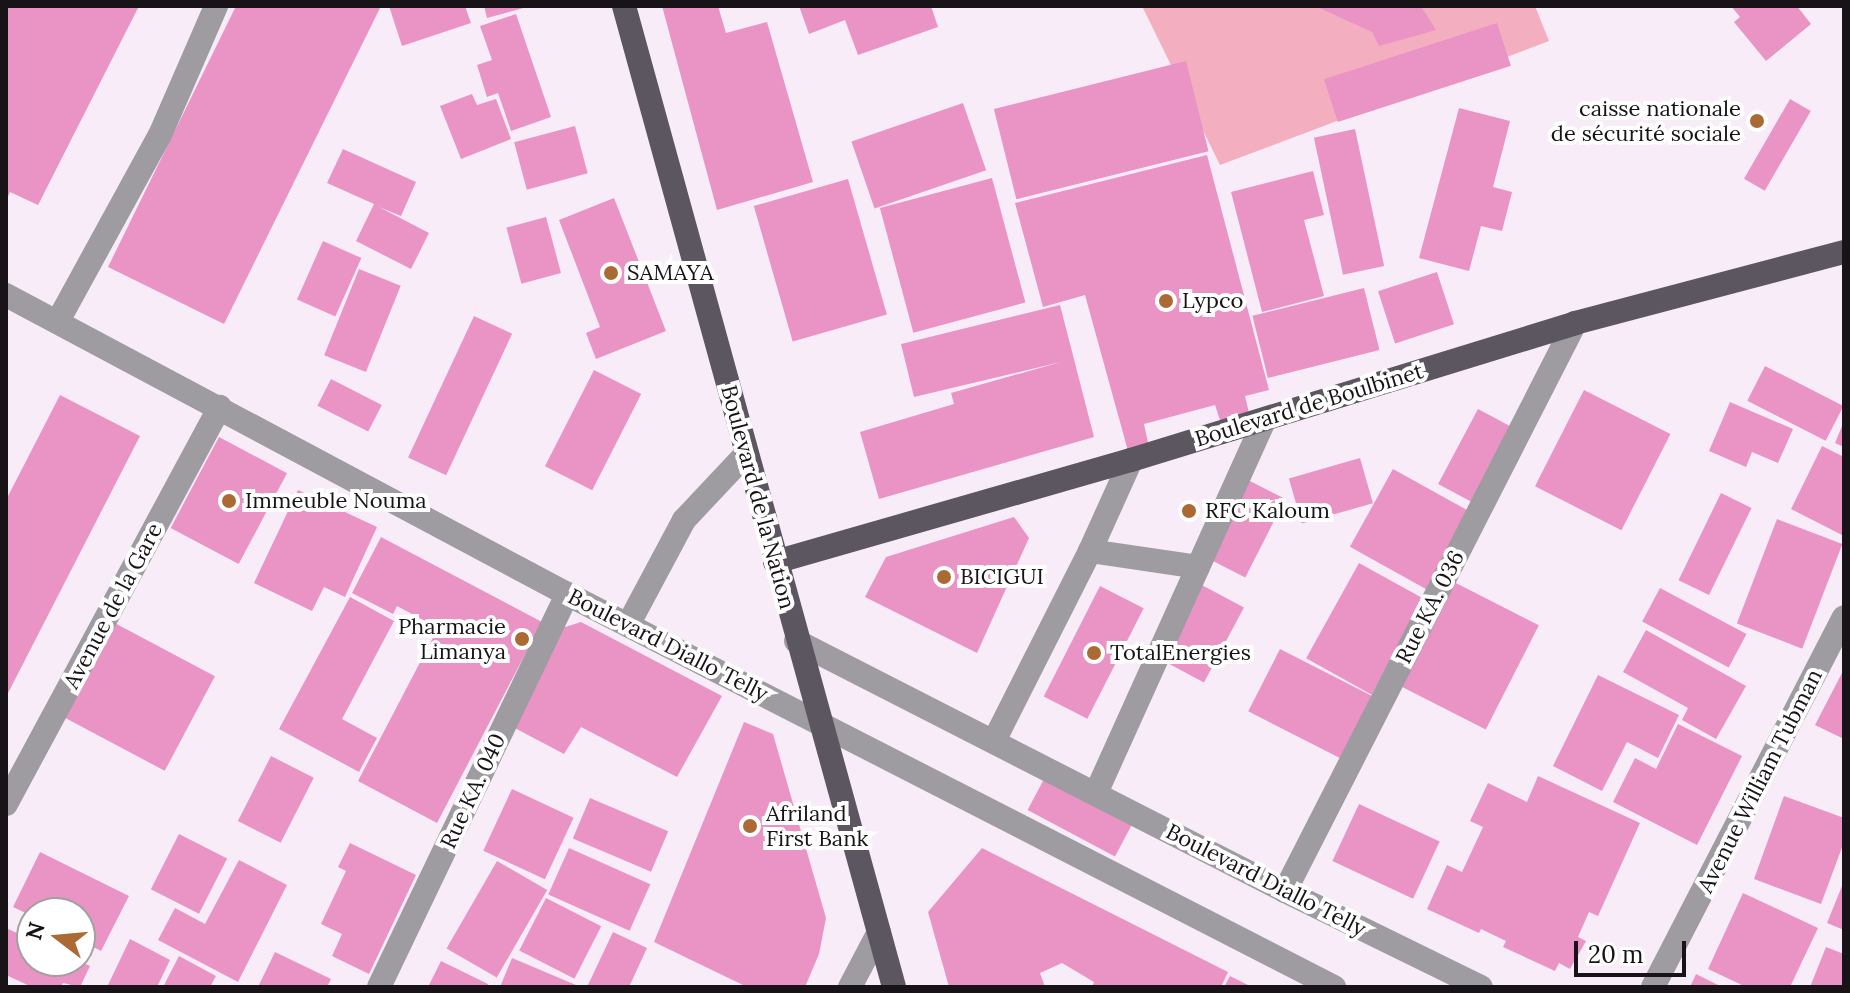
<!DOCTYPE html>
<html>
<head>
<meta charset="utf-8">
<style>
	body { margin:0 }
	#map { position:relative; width:1850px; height:993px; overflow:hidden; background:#f9ecf9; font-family:Lora,serif }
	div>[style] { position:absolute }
	.green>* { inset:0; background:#f3afbf }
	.building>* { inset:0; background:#ea94c5; transform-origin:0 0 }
	.minor>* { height:24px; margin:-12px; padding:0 12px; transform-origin:12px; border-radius:12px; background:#9e9ba1 }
	.major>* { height:24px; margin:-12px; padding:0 12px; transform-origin:12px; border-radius:12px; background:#5b5660 }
	.dots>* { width:22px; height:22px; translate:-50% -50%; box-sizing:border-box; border:4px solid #fff; border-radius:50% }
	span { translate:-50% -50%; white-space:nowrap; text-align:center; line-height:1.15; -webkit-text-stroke:8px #fff; paint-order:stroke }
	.poi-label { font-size:22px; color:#171317 }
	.right { translate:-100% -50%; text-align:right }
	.left { translate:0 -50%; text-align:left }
	.street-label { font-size:22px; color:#171317 }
	.frame { position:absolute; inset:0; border:8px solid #171317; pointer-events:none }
	.north { position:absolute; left:16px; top:897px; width:80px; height:80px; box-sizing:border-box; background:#fff; border:2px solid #a2a1a2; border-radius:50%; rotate:286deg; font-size:22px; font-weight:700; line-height:32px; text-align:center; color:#171317 }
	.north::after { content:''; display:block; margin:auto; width:28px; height:36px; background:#ab6a34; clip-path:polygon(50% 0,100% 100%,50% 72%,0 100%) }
	.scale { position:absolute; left:1574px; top:941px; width:112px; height:36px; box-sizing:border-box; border:4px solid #171317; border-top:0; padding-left:10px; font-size:24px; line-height:28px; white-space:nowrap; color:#171317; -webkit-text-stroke:6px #fff; paint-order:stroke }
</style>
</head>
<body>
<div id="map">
	<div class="green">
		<i style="clip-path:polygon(1142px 6px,1535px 6px,1549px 41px,1220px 165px)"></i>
	</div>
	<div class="building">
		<i style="clip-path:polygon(6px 6px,139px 6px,38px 205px,10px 192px,6px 201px)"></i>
		<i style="clip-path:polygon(236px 6px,380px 8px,224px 324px,108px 267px)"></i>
		<i style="clip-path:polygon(389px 6px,465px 6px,471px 23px,402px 46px)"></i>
		<i style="clip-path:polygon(484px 6px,527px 6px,527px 7px,487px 18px)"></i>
		<i style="clip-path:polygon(662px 6px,718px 6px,726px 33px,767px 22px,813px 182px,717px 210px)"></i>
		<i style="clip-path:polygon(799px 6px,931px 6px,938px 27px,858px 55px,845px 20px,809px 34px)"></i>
		<i style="clip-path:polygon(1315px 6px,1421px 6px,1436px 30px,1379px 46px,1372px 32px)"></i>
		<i style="clip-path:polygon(1731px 6px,1797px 6px,1811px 24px,1766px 61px,1734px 22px,1740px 17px)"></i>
		<i style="clip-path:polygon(516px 14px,551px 117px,511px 131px,498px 93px,487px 97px,477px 65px,492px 60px,480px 26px)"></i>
		<i style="left:1497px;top:23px;width:45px;height:182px;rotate:72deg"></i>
		<i style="left:1186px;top:61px;width:93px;height:198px;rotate:76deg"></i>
		<i style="clip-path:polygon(472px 94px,477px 105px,496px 99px,511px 139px,461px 159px,440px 106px)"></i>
		<i style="left:1790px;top:99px;width:24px;height:92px;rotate:30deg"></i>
		<i style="left:963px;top:103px;width:71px;height:118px;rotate:71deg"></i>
		<i style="clip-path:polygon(1459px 108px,1510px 121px,1493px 187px,1512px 192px,1502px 231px,1481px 226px,1469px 271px,1419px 258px)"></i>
		<i style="left:575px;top:126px;width:49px;height:63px;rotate:75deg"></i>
		<i style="left:1355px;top:129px;width:140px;height:42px;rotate:78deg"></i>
		<i style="clip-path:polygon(343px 149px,416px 182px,401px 216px,379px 207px,429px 233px,411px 269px,356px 241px,374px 204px,327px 183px)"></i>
		<i style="clip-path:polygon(1207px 155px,1269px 390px,1245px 396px,1251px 421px,1223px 429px,1215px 405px,1144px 424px,1149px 447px,1128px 451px,1085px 295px,1043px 307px,1015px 203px)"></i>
		<i style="clip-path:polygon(1313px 171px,1324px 215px,1304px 220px,1324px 296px,1262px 312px,1231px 192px)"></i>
		<i style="left:992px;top:178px;width:129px;height:116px;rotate:75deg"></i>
		<i style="left:848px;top:179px;width:141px;height:98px;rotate:74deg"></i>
		<i style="clip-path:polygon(614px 198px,666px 331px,596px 359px,586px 333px,600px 327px,559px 220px)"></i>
		<i style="left:546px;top:217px;width:58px;height:41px;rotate:75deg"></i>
		<i style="left:323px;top:241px;width:42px;height:64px;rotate:24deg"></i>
		<i style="left:359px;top:269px;width:45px;height:93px;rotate:22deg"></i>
		<i style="left:1437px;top:272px;width:55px;height:62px;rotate:72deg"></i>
		<i style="left:1364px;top:288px;width:64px;height:115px;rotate:76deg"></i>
		<i style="clip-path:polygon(1060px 305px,1094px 437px,879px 499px,860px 432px,954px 404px,951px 393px,1061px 362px,914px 397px,901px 344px)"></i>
		<i style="left:474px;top:316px;width:42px;height:156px;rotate:25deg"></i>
		<i style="left:1765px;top:366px;width:88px;height:39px;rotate:27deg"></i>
		<i style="left:594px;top:370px;width:53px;height:108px;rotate:27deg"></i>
		<i style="left:331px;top:379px;width:57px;height:30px;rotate:27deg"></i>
		<i style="left:1584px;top:390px;width:97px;height:108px;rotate:27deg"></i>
		<i style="clip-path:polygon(60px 395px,140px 436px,6px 697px,6px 500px)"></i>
		<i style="clip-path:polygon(1730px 402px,1793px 429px,1778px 463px,1752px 452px,1746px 467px,1709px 451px)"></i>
		<i style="left:1478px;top:409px;width:44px;height:85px;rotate:28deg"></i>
		<i style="clip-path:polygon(1844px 421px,1844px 447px,1835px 443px)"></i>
		<i style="left:219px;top:437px;width:77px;height:103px;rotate:28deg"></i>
		<i style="clip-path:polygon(1822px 446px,1844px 457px,1842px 535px,1791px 509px)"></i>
		<i style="left:1360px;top:458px;width:47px;height:74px;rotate:74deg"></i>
		<i style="left:1393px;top:469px;width:92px;height:89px;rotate:29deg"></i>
		<i style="left:1246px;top:479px;width:44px;height:88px;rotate:27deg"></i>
		<i style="clip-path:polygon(298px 490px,377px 527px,345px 597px,324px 587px,312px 611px,254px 583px)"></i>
		<i style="left:1721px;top:493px;width:34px;height:97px;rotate:26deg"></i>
		<i style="clip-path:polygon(1014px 517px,1029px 538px,977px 653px,865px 597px,886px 557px)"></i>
		<i style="left:1777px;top:519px;width:70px;height:112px;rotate:21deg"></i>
		<i style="clip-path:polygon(381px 537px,542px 622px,437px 823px,358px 781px,438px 628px,397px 606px,393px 614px,352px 593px)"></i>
		<i style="left:1359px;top:563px;width:75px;height:109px;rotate:29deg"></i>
		<i style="left:1448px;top:579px;width:102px;height:117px;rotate:27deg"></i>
		<i style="left:1198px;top:583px;width:52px;height:85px;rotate:28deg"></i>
		<i style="left:1100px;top:586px;width:49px;height:124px;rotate:27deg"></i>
		<i style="left:1660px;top:588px;width:98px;height:38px;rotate:28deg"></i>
		<i style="clip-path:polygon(350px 597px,394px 621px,342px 719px,377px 738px,359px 772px,279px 729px)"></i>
		<i style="left:109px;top:620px;width:120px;height:107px;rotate:28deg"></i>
		<i style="clip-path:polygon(581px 622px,722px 696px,677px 777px,581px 727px,564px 754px,509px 725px,562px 628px)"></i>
		<i style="clip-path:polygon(1646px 630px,1746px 686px,1716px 739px,1682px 720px,1688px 708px,1623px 672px)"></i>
		<i style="left:1280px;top:649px;width:110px;height:70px;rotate:27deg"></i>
		<i style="clip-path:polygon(1844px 669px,1844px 739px,1815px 725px)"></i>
		<i style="clip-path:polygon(1598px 675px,1679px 715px,1658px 758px,1627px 742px,1602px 791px,1553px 766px)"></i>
		<i style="clip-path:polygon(744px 722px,773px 734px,826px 918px,819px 954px,805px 987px,747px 987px,654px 942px)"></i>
		<i style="clip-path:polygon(1678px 724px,1742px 756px,1697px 845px,1613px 802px,1635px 758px,1656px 769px)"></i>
		<i style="left:271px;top:756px;width:48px;height:73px;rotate:27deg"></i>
		<i style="clip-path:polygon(1538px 776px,1640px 823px,1598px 916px,1589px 912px,1578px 937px,1586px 941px,1570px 969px,1559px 963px,1555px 971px,1503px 947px,1506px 941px,1481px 929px,1479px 933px,1427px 909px,1447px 865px,1462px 872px,1483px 827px,1470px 821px,1488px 783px,1527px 802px)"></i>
		<i style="left:1044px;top:779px;width:99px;height:35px;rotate:28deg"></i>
		<i style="left:512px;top:789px;width:68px;height:68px;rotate:25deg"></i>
		<i style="clip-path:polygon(1784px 796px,1844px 818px,1844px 842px,1821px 904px,1754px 879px)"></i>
		<i style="left:590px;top:798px;width:85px;height:44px;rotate:23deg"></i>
		<i style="left:1359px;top:804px;width:89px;height:63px;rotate:25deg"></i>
		<i style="left:179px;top:834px;width:54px;height:62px;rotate:27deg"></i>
		<i style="clip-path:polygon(350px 843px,416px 875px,369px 974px,332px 956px,342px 934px,321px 924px,346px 871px,338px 867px)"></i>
		<i style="left:569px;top:848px;width:89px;height:51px;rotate:24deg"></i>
		<i style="clip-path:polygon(982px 848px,1228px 972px,1221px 987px,1092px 987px,1094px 982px,1062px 963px,1040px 973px,1045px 987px,949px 987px,928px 912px)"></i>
		<i style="clip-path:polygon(40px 852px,129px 896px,101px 951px,80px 940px,80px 913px,32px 913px,32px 916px,13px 907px)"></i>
		<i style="clip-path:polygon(239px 860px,287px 885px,238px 982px,158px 940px,175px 908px,205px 924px)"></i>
		<i style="left:497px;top:861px;width:58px;height:101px;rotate:30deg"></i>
		<i style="clip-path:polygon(1844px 881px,1844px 930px,1827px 923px)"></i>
		<i style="clip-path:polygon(1743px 893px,1818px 928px,1790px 987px,1746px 987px,1708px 969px)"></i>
		<i style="left:546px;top:898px;width:62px;height:59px;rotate:27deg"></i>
		<i style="clip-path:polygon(6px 928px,32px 940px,32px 961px,79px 961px,90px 966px,80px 987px,63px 983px,61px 987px,32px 987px,6px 975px)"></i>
		<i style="clip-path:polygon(613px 932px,647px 948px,629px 987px,587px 987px)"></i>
		<i style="clip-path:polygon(130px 939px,170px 960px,157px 987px,107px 987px)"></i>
		<i style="clip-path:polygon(1826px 947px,1844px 954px,1844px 987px,1810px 987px)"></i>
		<i style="clip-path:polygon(275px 952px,331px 979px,327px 987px,258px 987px)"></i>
		<i style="clip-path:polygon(179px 956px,216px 976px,210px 987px,163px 987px)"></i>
		<i style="clip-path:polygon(512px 958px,576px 985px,576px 987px,500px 987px)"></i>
		<i style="clip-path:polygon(441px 961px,488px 984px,487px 987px,428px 987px)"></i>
		<i style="clip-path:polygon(1696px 974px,1722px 987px,1690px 987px)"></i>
		<i style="clip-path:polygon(1230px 976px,1252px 987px,1224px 987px)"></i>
	</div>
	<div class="minor">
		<i style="left:6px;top:295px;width:636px;rotate:28.06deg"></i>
		<i style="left:567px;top:594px;width:862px;rotate:27.13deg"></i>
		<i style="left:58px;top:321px;width:212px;rotate:-61.3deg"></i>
		<i style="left:160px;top:135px;width:141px;rotate:-66.5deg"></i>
		<i style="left:1090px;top:551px;width:109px;rotate:8.4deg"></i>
		<i style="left:628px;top:625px;width:119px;rotate:-61.9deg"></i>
		<i style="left:684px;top:520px;width:91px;rotate:-46.8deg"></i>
		<i style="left:796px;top:641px;width:549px;rotate:27.08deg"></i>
		<i style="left:1285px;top:891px;width:218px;rotate:26.1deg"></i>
		<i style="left:994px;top:741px;width:213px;rotate:-63.2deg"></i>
		<i style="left:1090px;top:551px;width:100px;rotate:-65.7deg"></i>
		<i style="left:1096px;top:793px;width:410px;rotate:-65.7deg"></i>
		<i style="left:6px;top:804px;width:451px;rotate:-61.7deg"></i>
		<i style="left:1285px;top:891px;width:638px;rotate:-62.95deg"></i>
		<i style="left:379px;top:987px;width:436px;rotate:-64.4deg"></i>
		<i style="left:850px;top:987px;width:62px;rotate:-62.2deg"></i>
		<i style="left:1653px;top:987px;width:416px;rotate:-62.7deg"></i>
	</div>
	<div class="major">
		<i style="left:624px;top:6px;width:1017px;rotate:74.61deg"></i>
		<i style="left:775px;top:562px;width:370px;rotate:-16deg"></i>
		<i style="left:1131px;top:460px;width:465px;rotate:-17.1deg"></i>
		<i style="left:1575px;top:323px;width:278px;rotate:-14.8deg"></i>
	</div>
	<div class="dots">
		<i style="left:1757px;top:121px;background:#ab6a34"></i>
		<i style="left:611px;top:273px;background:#ab6a34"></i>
		<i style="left:1166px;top:301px;background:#ab6a34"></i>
		<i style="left:229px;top:501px;background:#ab6a34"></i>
		<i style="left:1189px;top:511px;background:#ab6a34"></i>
		<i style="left:944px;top:577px;background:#ab6a34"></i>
		<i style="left:522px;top:639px;background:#ab6a34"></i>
		<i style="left:1094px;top:653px;background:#ab6a34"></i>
		<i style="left:750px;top:826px;background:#ab6a34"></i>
	</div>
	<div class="poi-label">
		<span class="right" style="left:1741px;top:121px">caisse nationale<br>de sécurité sociale</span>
		<span class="left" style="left:627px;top:273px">SAMAYA</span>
		<span class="left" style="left:1182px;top:301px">Lypco</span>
		<span class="left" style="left:245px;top:501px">Immeuble Nouma</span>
		<span class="left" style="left:1205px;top:511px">RFC Kaloum</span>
		<span class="left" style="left:960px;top:577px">BICIGUI</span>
		<span class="right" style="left:506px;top:639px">Pharmacie<br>Limanya</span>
		<span class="left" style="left:1110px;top:653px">TotalEnergies</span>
		<span class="left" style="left:766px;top:826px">Afriland<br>First Bank</span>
	</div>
	<div class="street-label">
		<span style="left:1309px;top:405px;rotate:-17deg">Boulevard de Boulbinet</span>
		<span style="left:758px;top:497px;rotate:75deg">Boulevard de la Nation</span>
		<span style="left:113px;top:606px;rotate:-62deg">Avenue de la Gare</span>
		<span style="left:1430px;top:607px;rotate:-63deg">Rue KA. 036</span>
		<span style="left:668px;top:645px;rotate:27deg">Boulevard Diallo Telly</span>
		<span style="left:1760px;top:781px;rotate:-63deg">Avenue William Tubman</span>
		<span style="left:473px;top:791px;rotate:-65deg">Rue KA. 040</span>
		<span style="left:1266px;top:880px;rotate:27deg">Boulevard Diallo Telly</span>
	</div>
	<div class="frame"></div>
	<div class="north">N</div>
	<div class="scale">20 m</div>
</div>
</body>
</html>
